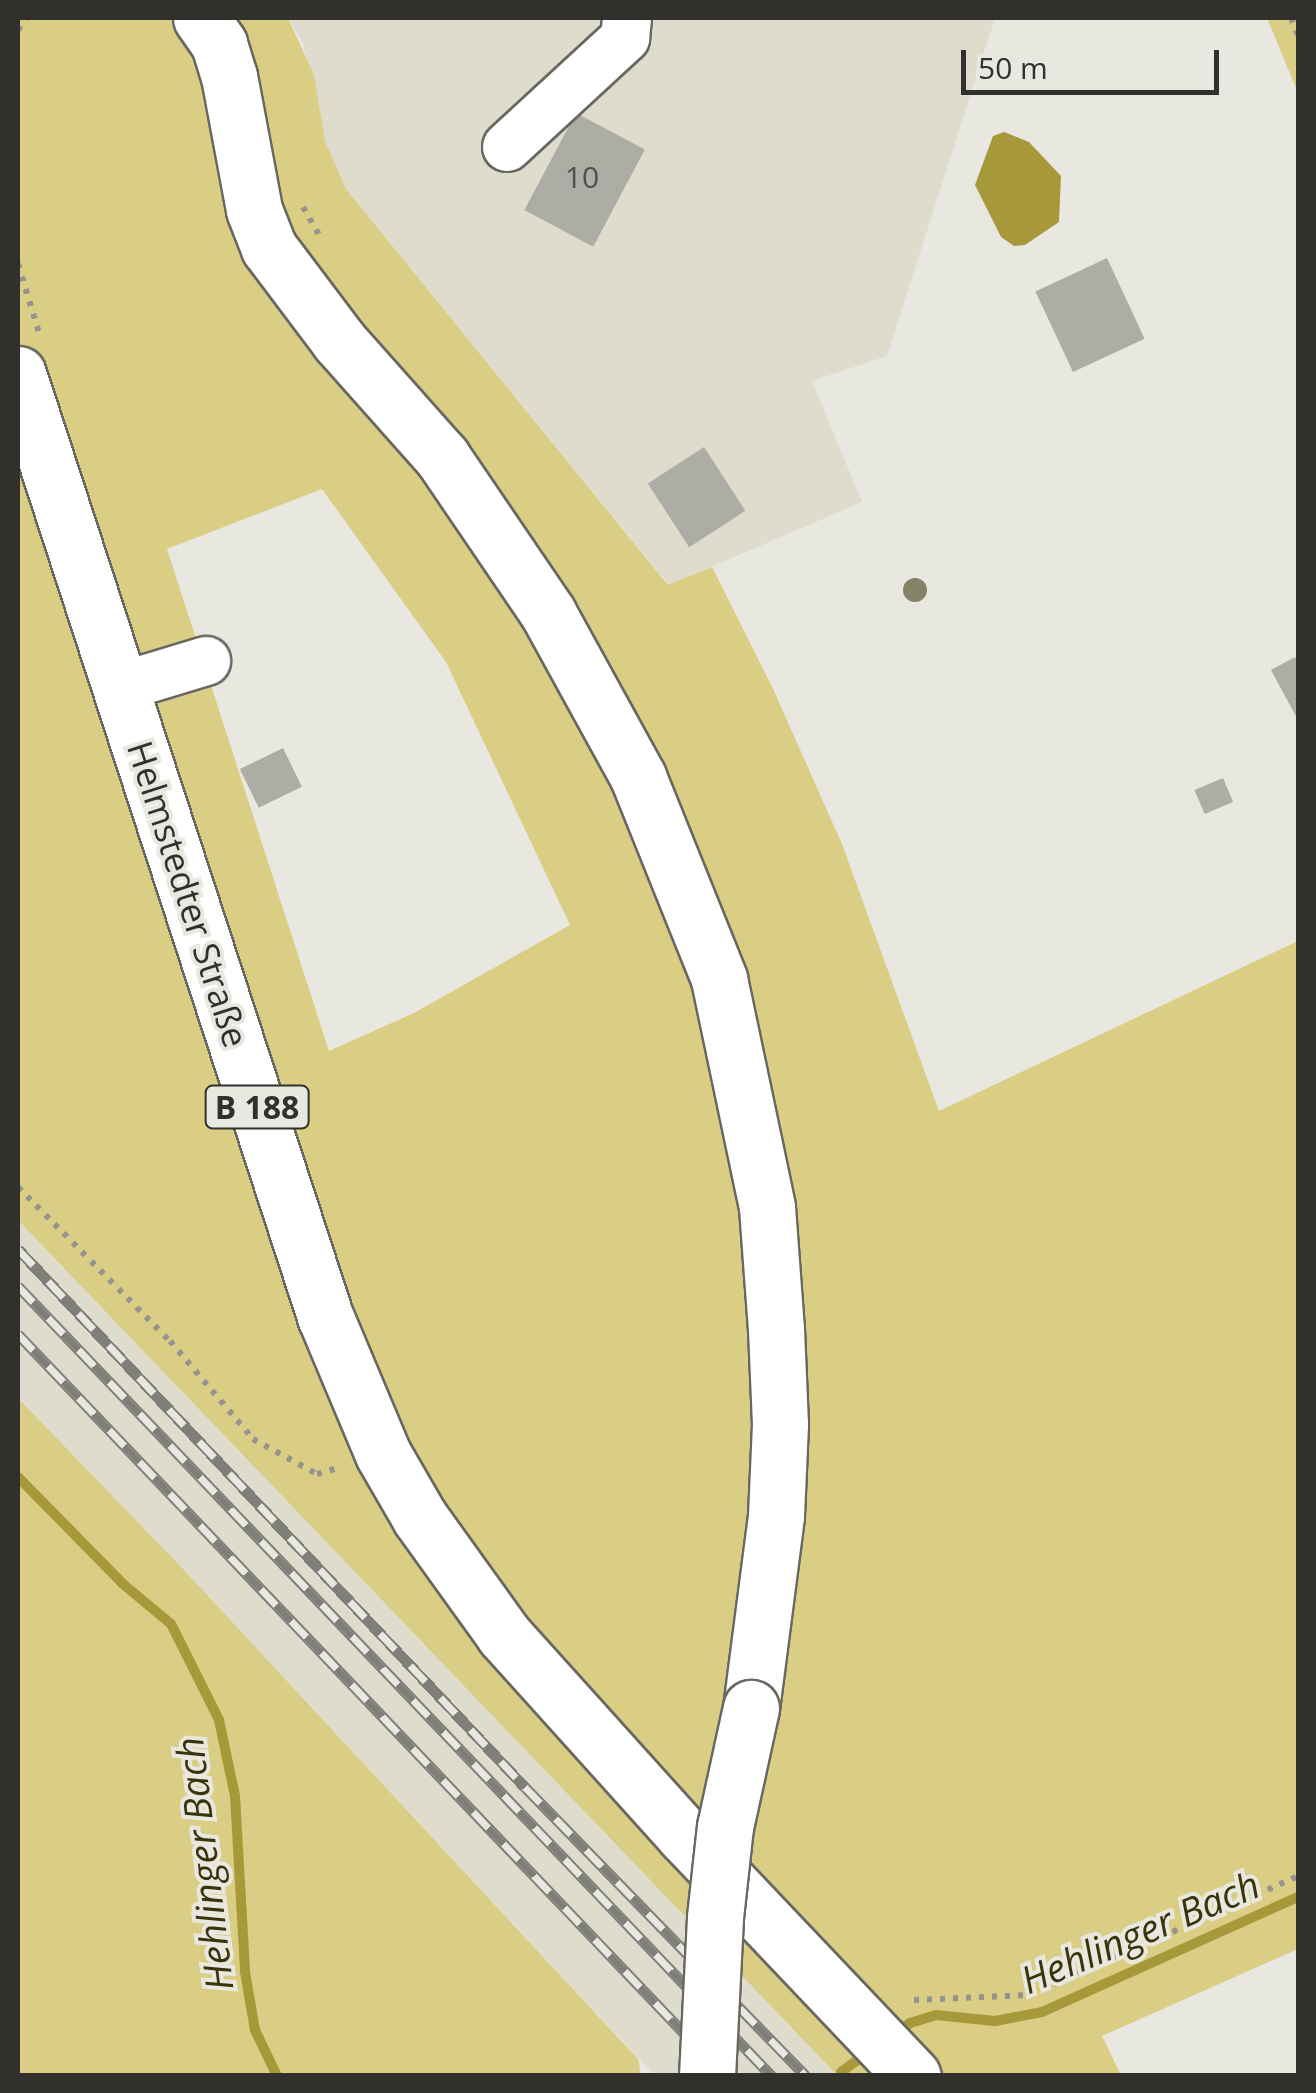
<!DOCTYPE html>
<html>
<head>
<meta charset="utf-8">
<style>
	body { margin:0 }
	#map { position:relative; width:1316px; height:2093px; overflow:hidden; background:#e9e8e0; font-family:"Open Sans",sans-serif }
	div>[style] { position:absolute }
	.built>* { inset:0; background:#dddccd }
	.green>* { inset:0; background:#dace84 }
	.water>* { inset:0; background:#a7983a }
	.stream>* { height:10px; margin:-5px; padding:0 5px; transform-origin:5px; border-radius:5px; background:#a7983a }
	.building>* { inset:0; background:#adaca5; transform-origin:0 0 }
	.path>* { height:6px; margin-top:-3px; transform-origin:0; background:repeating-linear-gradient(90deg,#95948e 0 5px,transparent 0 13px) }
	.roads { filter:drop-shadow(2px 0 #686760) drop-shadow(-2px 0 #686760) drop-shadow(0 2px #686760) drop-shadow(0 -2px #686760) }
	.minor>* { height:48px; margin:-24px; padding:0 24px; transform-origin:24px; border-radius:24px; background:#fff }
	.major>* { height:55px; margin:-27.5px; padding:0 27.5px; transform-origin:27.5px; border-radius:27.5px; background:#fff }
	.rail>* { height:11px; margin-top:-5.5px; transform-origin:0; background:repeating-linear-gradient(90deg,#e9e8e0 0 22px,#7f7e79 0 44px); box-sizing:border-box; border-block:2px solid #7f7e79 }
	.bridges { filter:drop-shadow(2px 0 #686760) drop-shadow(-2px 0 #686760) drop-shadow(0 2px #686760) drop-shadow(0 -2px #686760) }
	.major-bridge>* { height:55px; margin:-27.5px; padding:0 27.5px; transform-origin:27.5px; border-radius:27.5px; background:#fff }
	.trees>* { width:24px; height:24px; margin:-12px; border-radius:50%; background:#858268 }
	span { translate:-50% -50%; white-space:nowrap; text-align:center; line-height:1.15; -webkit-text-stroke:8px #e9e8e0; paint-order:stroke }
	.number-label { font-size:30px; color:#504f4b }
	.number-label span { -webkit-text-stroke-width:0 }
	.shield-label span { padding:2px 8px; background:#e9e8e0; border:2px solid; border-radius:8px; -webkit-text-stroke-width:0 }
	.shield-label { font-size:32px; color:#31302d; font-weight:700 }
	.street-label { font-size:35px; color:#31302d }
	.water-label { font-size:38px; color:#3a340b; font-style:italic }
	.frame { position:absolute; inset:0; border:20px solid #31302d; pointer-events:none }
	.scale { position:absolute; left:961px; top:50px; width:258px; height:45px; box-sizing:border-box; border:5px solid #31302d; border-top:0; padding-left:12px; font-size:30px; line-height:35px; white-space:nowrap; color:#31302d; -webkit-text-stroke:8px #e9e8e0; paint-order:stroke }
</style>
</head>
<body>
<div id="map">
	<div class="built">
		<i style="clip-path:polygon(288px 18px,995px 18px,887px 356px,812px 381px,862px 502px,669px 585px,346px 189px,325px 141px,303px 43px)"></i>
		<i style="clip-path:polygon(18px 1220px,268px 1479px,837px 2075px,654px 2075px,183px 1569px,18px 1398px)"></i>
	</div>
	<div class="green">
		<i style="clip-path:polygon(evenodd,18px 18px,288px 18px,314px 75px,325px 141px,346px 189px,668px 585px,712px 567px,774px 691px,842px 844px,939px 1111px,1298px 941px,1298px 1949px,1102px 2036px,1121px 2075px,837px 2075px,18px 1220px,18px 18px,322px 489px,446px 662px,570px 925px,414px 1013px,329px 1051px,167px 549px,322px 489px)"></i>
		<i style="clip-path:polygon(1267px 18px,1298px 18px,1298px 93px)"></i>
		<i style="clip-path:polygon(18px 1398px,183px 1569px,639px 2060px,640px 2075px,18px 2075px)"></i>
	</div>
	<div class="water">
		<i style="clip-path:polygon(1004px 132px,1029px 142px,1061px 176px,1059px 222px,1025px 245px,1014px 246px,1001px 237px,975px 185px,993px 136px)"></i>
	</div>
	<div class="stream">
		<i style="left:18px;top:1477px;width:150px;rotate:45.5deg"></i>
		<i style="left:123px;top:1584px;width:62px;rotate:39.8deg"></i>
		<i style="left:171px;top:1624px;width:107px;rotate:63.4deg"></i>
		<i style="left:219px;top:1720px;width:78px;rotate:78.1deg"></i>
		<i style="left:235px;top:1796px;width:176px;rotate:86.7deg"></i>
		<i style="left:245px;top:1972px;width:59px;rotate:80.2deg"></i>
		<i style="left:255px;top:2030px;width:51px;rotate:64.4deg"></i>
		<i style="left:895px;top:2034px;width:19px;rotate:-36deg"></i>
		<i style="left:910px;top:2023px;width:27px;rotate:-17deg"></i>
		<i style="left:936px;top:2015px;width:59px;rotate:5.8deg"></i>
		<i style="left:995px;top:2021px;width:48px;rotate:-10.8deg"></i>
		<i style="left:1042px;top:2012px;width:281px;rotate:-24.2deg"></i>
		<i style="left:841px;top:2072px;width:34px;rotate:-36deg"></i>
	</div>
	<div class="building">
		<i style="left:576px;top:113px;width:78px;height:110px;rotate:28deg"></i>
		<i style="left:1107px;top:258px;width:89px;height:79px;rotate:65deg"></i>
		<i style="left:704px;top:447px;width:76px;height:67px;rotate:57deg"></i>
		<i style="clip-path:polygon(1295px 657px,1298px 663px,1298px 720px,1271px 670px)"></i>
		<i style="left:283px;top:748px;width:43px;height:48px;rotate:64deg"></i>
		<i style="left:1223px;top:778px;width:26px;height:31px;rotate:67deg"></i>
	</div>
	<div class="path">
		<i style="left:1291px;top:18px;width:18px;rotate:68deg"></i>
		<i style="left:18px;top:30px;width:14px;rotate:-56deg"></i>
		<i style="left:303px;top:207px;width:38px;rotate:60deg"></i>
		<i style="left:18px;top:264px;width:78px;rotate:73deg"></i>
		<i style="left:18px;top:1187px;width:216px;rotate:45.4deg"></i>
		<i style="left:170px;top:1341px;width:128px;rotate:49.7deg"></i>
		<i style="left:253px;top:1439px;width:73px;rotate:28.7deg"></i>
		<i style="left:317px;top:1474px;width:25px;rotate:-16deg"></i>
		<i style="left:914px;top:2000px;width:116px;rotate:-2.5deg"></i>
		<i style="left:1030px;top:1995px;width:293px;rotate:-23.9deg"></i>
	</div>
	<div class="roads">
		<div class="minor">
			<i style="left:507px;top:147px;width:161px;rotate:-42.7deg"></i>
			<i style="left:625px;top:38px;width:20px;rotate:-84deg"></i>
			<i style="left:120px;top:687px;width:90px;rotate:-16.8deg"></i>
		</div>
		<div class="major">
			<i style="left:201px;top:18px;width:32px;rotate:55deg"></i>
			<i style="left:219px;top:44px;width:34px;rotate:73deg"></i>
			<i style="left:229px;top:76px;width:136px;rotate:79.4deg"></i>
			<i style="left:254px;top:210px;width:41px;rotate:68.5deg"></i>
			<i style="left:269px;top:248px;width:116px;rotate:53deg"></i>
			<i style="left:339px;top:341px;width:155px;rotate:48.4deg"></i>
			<i style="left:442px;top:457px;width:189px;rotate:55.8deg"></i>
			<i style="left:548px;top:613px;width:187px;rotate:61.2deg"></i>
			<i style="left:638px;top:777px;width:218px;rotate:68.1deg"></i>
			<i style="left:719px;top:979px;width:233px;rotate:78.1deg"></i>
			<i style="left:767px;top:1207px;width:122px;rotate:85.8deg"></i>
			<i style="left:776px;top:1329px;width:95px;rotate:87.6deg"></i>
			<i style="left:780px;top:1424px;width:92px;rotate:92.5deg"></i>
			<i style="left:776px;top:1516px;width:194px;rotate:97.4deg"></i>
			<i style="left:18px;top:374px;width:991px;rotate:71.95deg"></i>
			<i style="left:325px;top:1316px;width:150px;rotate:67.2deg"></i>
			<i style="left:383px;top:1454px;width:74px;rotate:60deg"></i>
			<i style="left:420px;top:1518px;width:144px;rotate:54.3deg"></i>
			<i style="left:504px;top:1635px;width:269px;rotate:48deg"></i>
			<i style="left:684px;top:1835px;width:332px;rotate:46.5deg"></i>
		</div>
	</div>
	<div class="rail">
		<i style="left:18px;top:1249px;width:739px;rotate:46.7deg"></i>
		<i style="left:525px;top:1787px;width:403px;rotate:45.8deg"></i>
		<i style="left:18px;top:1286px;width:1092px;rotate:46.34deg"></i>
		<i style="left:18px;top:1334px;width:1025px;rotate:46.38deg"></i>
	</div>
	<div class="bridges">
		<div class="major-bridge">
			<i style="left:707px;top:2076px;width:159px;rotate:-87.1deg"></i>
			<i style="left:715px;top:1917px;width:91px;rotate:-83.7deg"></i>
			<i style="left:725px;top:1827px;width:122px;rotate:-77.7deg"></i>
		</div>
	</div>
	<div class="trees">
		<i style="left:915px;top:590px"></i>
	</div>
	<div class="number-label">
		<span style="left:582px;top:177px">10</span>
	</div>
	<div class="shield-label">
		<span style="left:257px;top:1107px">B 188</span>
	</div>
	<div class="street-label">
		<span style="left:188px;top:894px;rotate:72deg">Helmstedter Straße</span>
	</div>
	<div class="water-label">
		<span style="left:204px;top:1864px;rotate:-97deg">Hehlinger Bach</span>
		<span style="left:1140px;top:1932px;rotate:-23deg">Hehlinger Bach</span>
	</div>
	<div class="frame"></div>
	<div class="scale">50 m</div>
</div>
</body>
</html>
